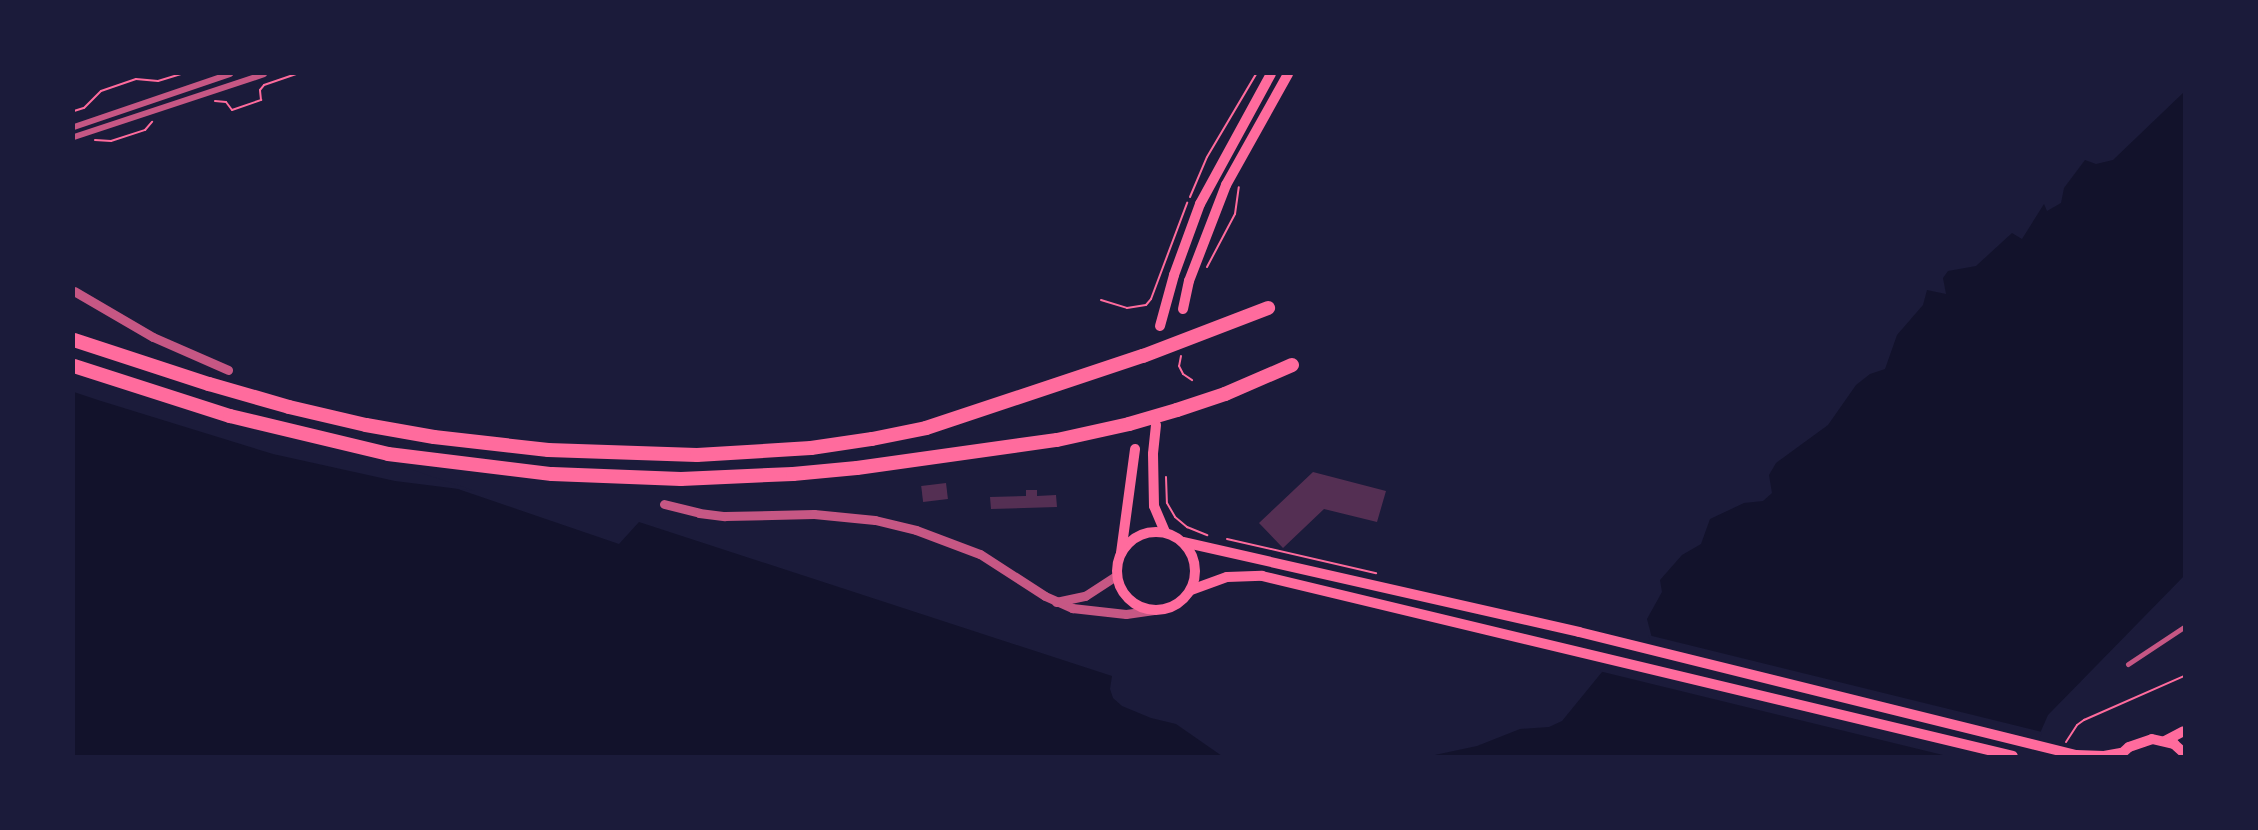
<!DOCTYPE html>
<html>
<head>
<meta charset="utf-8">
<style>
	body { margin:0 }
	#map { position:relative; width:2258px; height:830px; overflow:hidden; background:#1b1b3a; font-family:"IBM Plex Serif",serif }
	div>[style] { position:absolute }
	.water>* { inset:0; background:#12122b }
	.pier>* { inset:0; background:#1b1b3a }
	.building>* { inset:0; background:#542f53; transform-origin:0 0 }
	.path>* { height:2px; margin:-1px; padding:0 1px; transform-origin:1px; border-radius:1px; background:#ff6b9d }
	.pedestrian>* { height:5px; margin:-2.5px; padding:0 2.5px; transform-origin:2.5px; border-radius:2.5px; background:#c65784 }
	.minor>* { height:6px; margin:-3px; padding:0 3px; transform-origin:3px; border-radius:3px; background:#c65784 }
	.tertiary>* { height:9px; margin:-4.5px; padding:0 4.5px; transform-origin:4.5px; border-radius:4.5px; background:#c65784 }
	.secondary>* { height:10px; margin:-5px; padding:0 5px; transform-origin:5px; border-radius:5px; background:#ff6b9d }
	.secondary>.ring { margin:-5px; padding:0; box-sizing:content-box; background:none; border:10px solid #ff6b9d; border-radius:50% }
	.motorway>* { height:14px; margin:-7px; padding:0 7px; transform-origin:7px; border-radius:7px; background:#ff6b9d }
	span { translate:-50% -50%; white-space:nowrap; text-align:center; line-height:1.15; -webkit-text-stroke:4.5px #1b1b3a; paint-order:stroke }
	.frame { position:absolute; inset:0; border:75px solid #1b1b3a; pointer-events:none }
</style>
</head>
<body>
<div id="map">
	<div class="water">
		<i style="clip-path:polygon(2184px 92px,2184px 576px,2048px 715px,2030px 756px,1430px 756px,1477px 746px,1520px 729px,1549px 727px,1562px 721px,1602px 672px,1653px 642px,1647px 619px,1662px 592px,1660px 580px,1682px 555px,1701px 544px,1710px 519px,1744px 503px,1763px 501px,1772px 493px,1769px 475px,1776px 463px,1828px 425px,1856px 385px,1870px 374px,1885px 369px,1897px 335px,1923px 305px,1927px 290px,1946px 294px,1943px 278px,1948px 271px,1976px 266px,2012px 233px,2022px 239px,2044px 204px,2047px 211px,2061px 203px,2064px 188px,2085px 160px,2096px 164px,2113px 160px)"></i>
		<i style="clip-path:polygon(74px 365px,294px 433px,619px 544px,639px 522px,1112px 676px,1110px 689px,1113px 698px,1122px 706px,1151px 718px,1176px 724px,1222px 756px,74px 756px)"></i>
	</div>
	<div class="pier">
		<i style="clip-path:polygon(74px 362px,295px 430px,475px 491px,395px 481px,273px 454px,101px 401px,74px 392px)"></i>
		<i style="clip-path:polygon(1648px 635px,2042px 732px,2033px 756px,1947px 756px,1599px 671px,1650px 640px)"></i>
	</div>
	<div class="building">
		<i style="clip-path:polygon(1313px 472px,1386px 491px,1377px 522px,1324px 509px,1283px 548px,1259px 523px)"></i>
		<i style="left:946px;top:483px;width:16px;height:25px;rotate:83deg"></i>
		<i style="clip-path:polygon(1026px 490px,1037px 490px,1037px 496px,1056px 495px,1057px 507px,991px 509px,990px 497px,1026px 496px)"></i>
	</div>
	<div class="path">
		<i style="left:215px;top:101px;width:11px;rotate:5deg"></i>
		<i style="left:226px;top:102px;width:10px;rotate:53deg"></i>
		<i style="left:232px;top:110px;width:31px;rotate:-19deg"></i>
		<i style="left:261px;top:100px;width:10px;rotate:-96deg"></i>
		<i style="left:260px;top:90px;width:6px;rotate:-51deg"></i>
		<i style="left:264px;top:85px;width:34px;rotate:-19deg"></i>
		<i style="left:74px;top:111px;width:10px;rotate:-17deg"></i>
		<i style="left:84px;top:108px;width:24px;rotate:-45deg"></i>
		<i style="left:101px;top:91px;width:37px;rotate:-19deg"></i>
		<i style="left:136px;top:79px;width:22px;rotate:5deg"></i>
		<i style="left:158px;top:81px;width:24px;rotate:-17deg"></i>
		<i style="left:95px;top:140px;width:16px;rotate:4deg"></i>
		<i style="left:111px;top:141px;width:36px;rotate:-18deg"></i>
		<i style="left:145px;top:130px;width:11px;rotate:-49deg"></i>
		<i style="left:1190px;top:197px;width:43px;rotate:-67deg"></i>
		<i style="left:1207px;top:157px;width:96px;rotate:-59.4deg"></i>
		<i style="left:1207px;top:267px;width:60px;rotate:-62.2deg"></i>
		<i style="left:1235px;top:214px;width:27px;rotate:-82deg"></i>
		<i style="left:1101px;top:300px;width:27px;rotate:17deg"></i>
		<i style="left:1127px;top:308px;width:19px;rotate:-9deg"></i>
		<i style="left:1146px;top:305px;width:8px;rotate:-50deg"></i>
		<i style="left:1151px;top:299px;width:103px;rotate:-69.4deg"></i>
		<i style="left:1181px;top:356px;width:10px;rotate:101deg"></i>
		<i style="left:1179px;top:366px;width:9px;rotate:63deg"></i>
		<i style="left:1183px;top:374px;width:11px;rotate:34deg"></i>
		<i style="left:1166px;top:477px;width:26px;rotate:88deg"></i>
		<i style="left:1167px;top:503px;width:16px;rotate:60deg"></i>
		<i style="left:1175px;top:517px;width:16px;rotate:40deg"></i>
		<i style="left:1187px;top:527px;width:22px;rotate:22deg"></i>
		<i style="left:1227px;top:539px;width:153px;rotate:12.9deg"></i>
		<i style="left:2066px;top:742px;width:20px;rotate:-57deg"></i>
		<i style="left:2077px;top:725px;width:9px;rotate:-36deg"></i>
		<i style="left:2084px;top:720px;width:109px;rotate:-23.7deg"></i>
	</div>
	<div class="pedestrian">
		<i style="left:2128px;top:664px;width:67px;rotate:-33.5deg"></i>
	</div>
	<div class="minor">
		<i style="left:74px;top:127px;width:165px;rotate:-18.8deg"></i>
		<i style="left:74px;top:137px;width:200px;rotate:-18.3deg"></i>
	</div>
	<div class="tertiary">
		<i style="left:74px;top:291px;width:91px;rotate:30.2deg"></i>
		<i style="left:153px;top:337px;width:82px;rotate:23.7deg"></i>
		<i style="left:664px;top:504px;width:36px;rotate:14deg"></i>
		<i style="left:699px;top:513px;width:26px;rotate:7deg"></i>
		<i style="left:725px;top:516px;width:89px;rotate:-1.3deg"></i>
		<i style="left:814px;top:514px;width:61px;rotate:5.6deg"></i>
		<i style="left:875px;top:520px;width:42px;rotate:13.7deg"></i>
		<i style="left:916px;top:530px;width:68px;rotate:20.6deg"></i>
		<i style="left:980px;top:554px;width:77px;rotate:32.9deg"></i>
		<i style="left:1045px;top:596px;width:30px;rotate:24deg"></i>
		<i style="left:1072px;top:608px;width:54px;rotate:6.3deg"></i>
		<i style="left:1126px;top:614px;width:28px;rotate:-8deg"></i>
		<i style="left:1056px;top:602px;width:30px;rotate:-12deg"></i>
		<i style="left:1085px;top:596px;width:38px;rotate:-33deg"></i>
	</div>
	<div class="secondary">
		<i style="left:1183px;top:309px;width:29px;rotate:-78deg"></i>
		<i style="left:1189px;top:281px;width:103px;rotate:-68.9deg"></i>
		<i style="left:1226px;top:185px;width:127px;rotate:-60.8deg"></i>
		<i style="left:1160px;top:326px;width:53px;rotate:-74.6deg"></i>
		<i style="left:1174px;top:275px;width:76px;rotate:-69.9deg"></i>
		<i style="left:1200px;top:204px;width:148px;rotate:-61.4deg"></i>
		<i style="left:1156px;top:425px;width:29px;rotate:96deg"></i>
		<i style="left:1153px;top:454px;width:52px;rotate:88.9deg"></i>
		<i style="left:1154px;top:506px;width:28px;rotate:67deg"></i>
		<i class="ring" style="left:1117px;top:532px;width:68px;height:68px"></i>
		<i style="left:1183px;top:542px;width:406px;rotate:12.8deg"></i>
		<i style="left:1579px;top:632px;width:512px;rotate:13.9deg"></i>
		<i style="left:2076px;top:755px;width:28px;rotate:2deg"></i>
		<i style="left:2104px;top:756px;width:17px;rotate:-10deg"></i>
		<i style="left:1121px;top:553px;width:105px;rotate:-82.3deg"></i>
		<i style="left:1191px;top:590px;width:38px;rotate:-20deg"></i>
		<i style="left:1227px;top:577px;width:35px;rotate:-2deg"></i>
		<i style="left:1262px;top:576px;width:772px;rotate:13.48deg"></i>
		<i style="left:2165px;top:741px;width:21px;rotate:-28deg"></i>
		<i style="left:2119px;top:756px;width:13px;rotate:-42deg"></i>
		<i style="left:2129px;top:747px;width:24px;rotate:-19deg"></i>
		<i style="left:2152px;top:739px;width:23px;rotate:13deg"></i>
		<i style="left:2174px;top:744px;width:13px;rotate:42deg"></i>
	</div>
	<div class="motorway">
		<i style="left:74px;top:340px;width:142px;rotate:18.1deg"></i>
		<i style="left:209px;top:384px;width:83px;rotate:16deg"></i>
		<i style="left:289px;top:407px;width:79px;rotate:13.2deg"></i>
		<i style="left:366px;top:425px;width:69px;rotate:10deg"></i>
		<i style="left:434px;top:437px;width:115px;rotate:6.5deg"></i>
		<i style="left:548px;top:450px;width:149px;rotate:1.9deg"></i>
		<i style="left:697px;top:455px;width:114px;rotate:-3.5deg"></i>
		<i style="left:811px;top:448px;width:62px;rotate:-8.4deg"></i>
		<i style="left:872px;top:439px;width:55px;rotate:-11.5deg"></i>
		<i style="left:926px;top:428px;width:229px;rotate:-18.4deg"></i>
		<i style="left:1143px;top:356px;width:134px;rotate:-21deg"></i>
		<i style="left:74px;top:366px;width:164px;rotate:17.8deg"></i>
		<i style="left:230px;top:416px;width:163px;rotate:13.5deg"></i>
		<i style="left:388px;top:454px;width:165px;rotate:7deg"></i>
		<i style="left:552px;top:474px;width:129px;rotate:2.2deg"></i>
		<i style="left:681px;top:479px;width:112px;rotate:-2.6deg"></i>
		<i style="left:793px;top:474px;width:64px;rotate:-5.4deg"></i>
		<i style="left:857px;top:468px;width:202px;rotate:-8deg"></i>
		<i style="left:1057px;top:440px;width:74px;rotate:-12.5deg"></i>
		<i style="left:1129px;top:424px;width:50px;rotate:-16.3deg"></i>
		<i style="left:1177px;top:410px;width:51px;rotate:-18.4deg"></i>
		<i style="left:1225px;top:394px;width:73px;rotate:-23.4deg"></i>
	</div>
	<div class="frame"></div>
</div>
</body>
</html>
